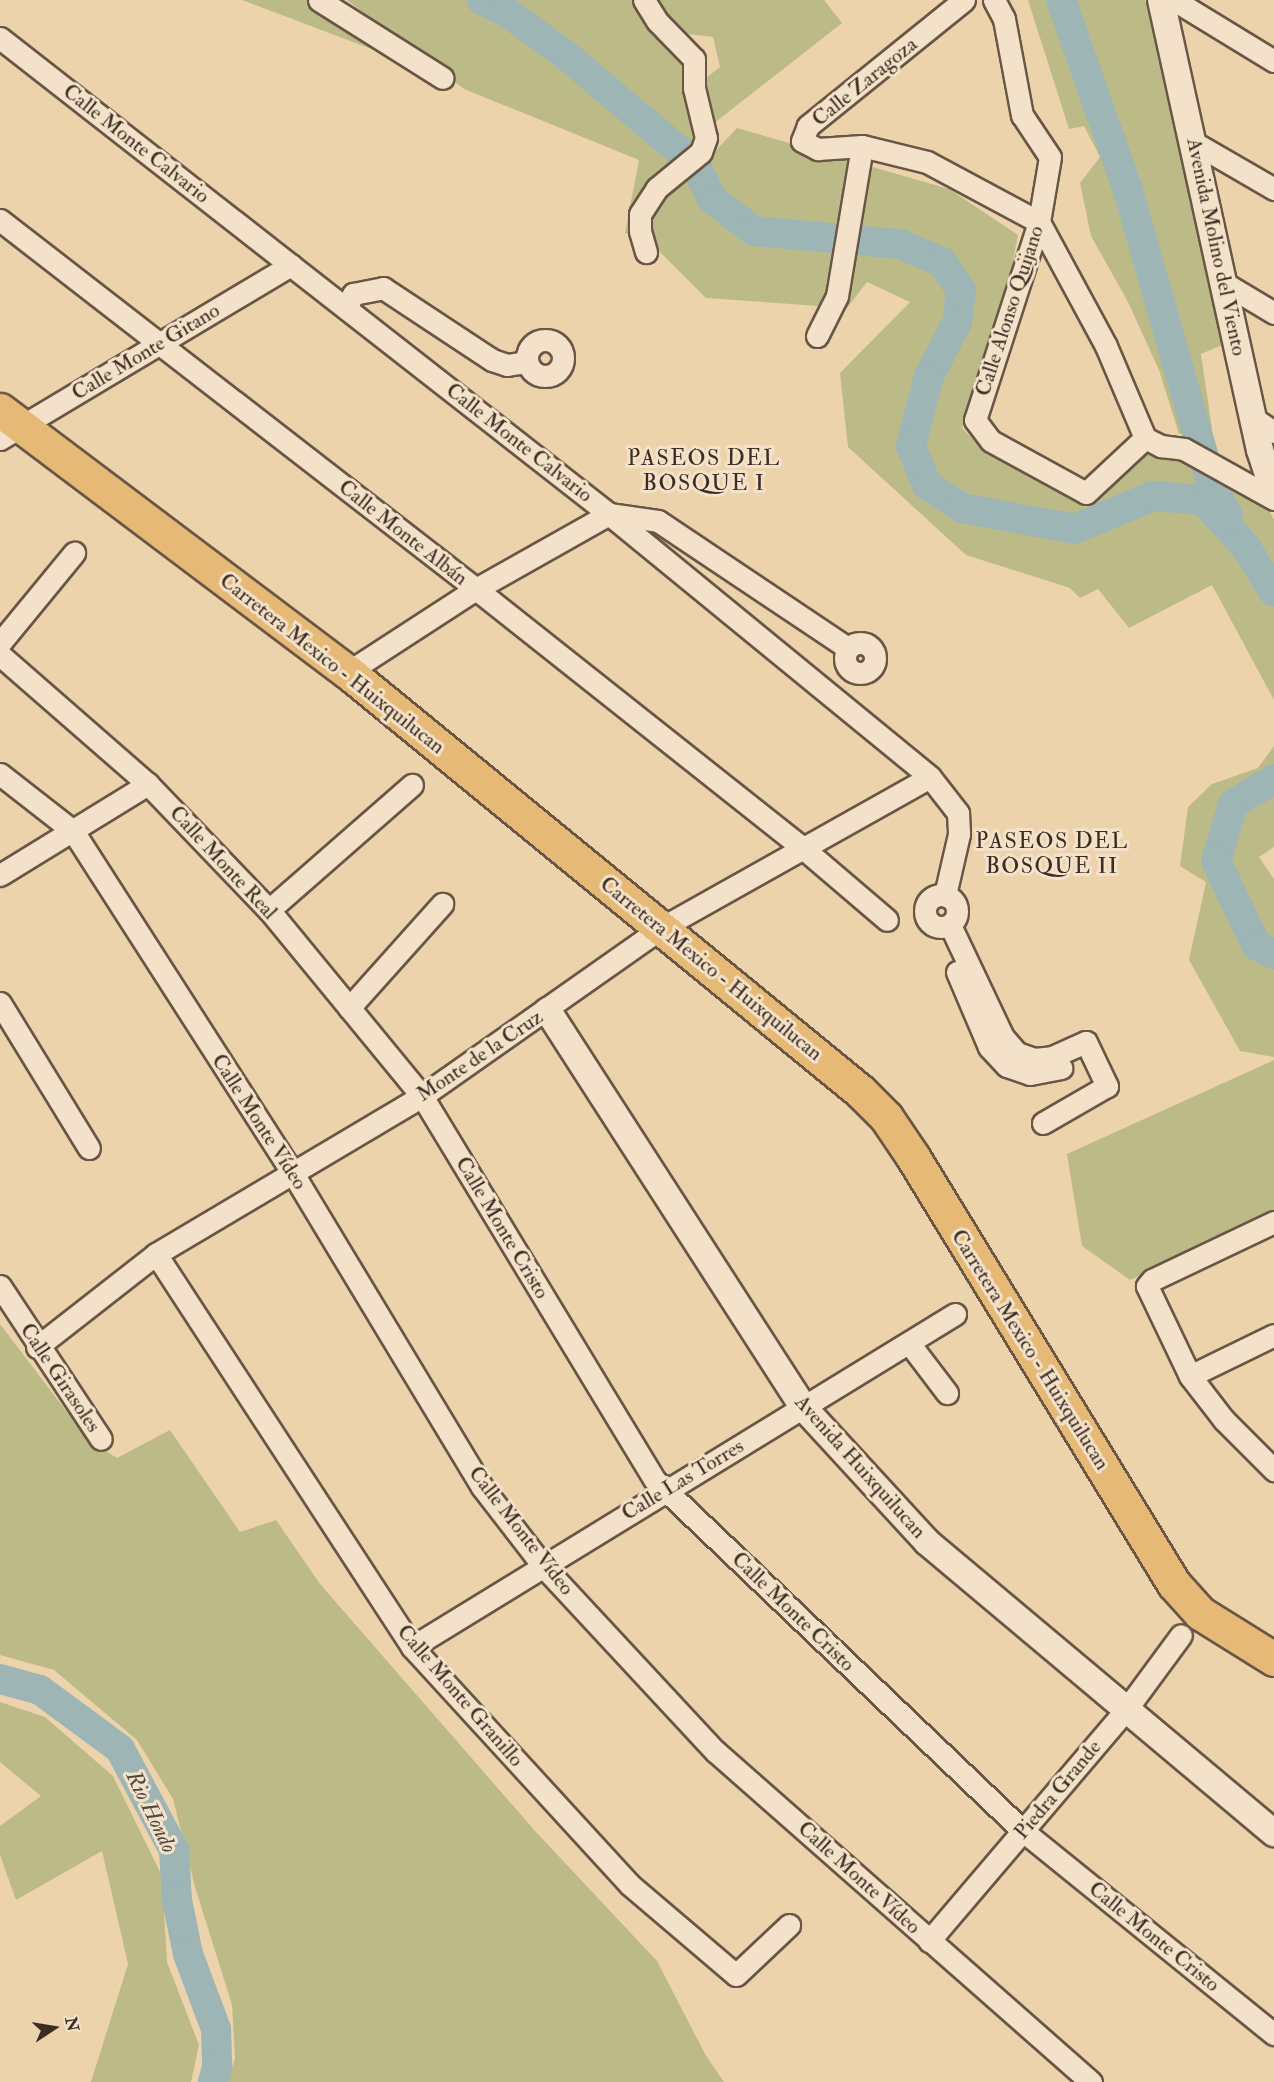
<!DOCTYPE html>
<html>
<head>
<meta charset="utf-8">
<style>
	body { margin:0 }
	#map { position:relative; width:1274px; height:2082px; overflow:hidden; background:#ecd3ac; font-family:"IM FELL Double Pica",serif }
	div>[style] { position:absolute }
	.green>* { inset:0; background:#bcbb87 }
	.river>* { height:30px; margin:-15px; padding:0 15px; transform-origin:15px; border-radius:15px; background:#9db5b4 }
	.roads { filter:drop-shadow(2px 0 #695645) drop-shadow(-2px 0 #695645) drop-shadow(0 2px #695645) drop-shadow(0 -2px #695645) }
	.minor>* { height:21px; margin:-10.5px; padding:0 10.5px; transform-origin:10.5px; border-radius:10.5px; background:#f3e2c9 }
	.minor>.ring { margin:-10.5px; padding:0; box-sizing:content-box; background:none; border:21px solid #f3e2c9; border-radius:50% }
	.tertiary>* { height:26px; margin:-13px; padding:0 13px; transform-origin:13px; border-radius:13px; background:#f3e2c9 }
	.primary>* { height:33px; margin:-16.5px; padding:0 16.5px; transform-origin:16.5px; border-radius:16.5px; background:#e6ba76 }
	span { translate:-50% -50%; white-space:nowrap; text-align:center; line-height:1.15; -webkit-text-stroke:6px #f3e2c9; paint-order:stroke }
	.street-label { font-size:21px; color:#3d2c23 }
	.neighbourhood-label { font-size:22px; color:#3d2c23; letter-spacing:1.5px }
	.water-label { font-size:22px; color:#504740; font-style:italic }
	.north { position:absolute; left:24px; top:1998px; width:60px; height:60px; -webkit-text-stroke:4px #f3e2c9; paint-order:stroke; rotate:78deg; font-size:16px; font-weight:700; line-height:24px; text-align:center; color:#3d2c23 }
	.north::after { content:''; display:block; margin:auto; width:21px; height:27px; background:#3d2c23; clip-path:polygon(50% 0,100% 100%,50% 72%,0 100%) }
</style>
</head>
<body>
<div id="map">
	<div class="green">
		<i style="clip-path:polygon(242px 0,308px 0,390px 56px)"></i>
		<i style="clip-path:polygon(347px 0,631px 0,676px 59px,702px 81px,720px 67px,713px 37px,688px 34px,662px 10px,658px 0,824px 0,842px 23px,699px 135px,703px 164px,737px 128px,949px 189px,1018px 235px,1002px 315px,962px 428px,981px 448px,1089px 497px,1142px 451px,1181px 458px,1267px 506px,1274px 520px,1274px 700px,1212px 585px,1129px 628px,1098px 589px,1080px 598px,1070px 588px,966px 555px,848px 447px,840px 373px,910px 302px,867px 282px,847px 308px,706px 298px,650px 242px,625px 233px,639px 160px,464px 89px)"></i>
		<i style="clip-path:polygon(1028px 0,1145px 0,1227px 343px,1201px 354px,1212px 429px,1179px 434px,1159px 370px,1128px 302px,1091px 236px,1080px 183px,1100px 157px,1084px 126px,1069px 129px)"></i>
		<i style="clip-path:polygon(1274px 746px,1274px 847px,1259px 857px,1274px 879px,1274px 1057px,1240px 1051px,1189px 960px,1206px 882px,1180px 866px,1188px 807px,1212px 784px,1258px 768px)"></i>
		<i style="clip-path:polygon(1274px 1060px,1274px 1212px,1130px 1280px,1082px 1246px,1067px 1154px)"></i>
		<i style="clip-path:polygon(0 1324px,89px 1441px,117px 1458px,170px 1430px,240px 1532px,276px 1520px,320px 1584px,536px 1832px,657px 1961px,705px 2054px,724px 2082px,228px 2082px,235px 2058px,232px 2005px,195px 1887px,173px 1799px,137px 1740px,54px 1670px,0 1655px)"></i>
		<i style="clip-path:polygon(0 1702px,45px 1717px,113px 1776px,162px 1876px,167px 1962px,199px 2045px,191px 2082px,91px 2082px,128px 1964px,102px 1851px,16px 1900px,0 1855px,0 1826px,41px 1796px,0 1762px)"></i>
	</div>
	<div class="river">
		<i style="left:482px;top:0;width:25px;rotate:26deg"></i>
		<i style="left:505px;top:11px;width:77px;rotate:36deg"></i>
		<i style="left:567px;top:56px;width:167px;rotate:40.2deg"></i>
		<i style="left:695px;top:164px;width:39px;rotate:64deg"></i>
		<i style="left:712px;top:199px;width:53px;rotate:37.3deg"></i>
		<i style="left:754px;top:231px;width:147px;rotate:5.1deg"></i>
		<i style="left:900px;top:244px;width:46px;rotate:23.2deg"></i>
		<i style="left:942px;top:262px;width:34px;rotate:56deg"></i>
		<i style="left:961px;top:290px;width:32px;rotate:97deg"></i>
		<i style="left:957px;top:322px;width:61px;rotate:117.4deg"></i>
		<i style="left:929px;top:376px;width:72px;rotate:104.4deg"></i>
		<i style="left:911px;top:446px;width:42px;rotate:67.7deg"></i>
		<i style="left:927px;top:485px;width:42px;rotate:33.3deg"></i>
		<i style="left:962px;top:508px;width:115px;rotate:10.5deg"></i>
		<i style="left:1075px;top:529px;width:85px;rotate:-22.9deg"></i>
		<i style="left:1153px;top:496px;width:50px;rotate:4.6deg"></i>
		<i style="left:1203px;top:500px;width:62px;rotate:47.6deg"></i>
		<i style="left:1245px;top:546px;width:54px;rotate:57.8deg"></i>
		<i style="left:1061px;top:0;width:198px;rotate:70.6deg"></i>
		<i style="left:1127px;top:187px;width:313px;rotate:74.1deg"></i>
		<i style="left:1213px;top:488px;width:32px;rotate:62deg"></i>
		<i style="left:1274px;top:779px;width:48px;rotate:148.6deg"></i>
		<i style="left:1233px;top:804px;width:59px;rotate:106.6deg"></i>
		<i style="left:1216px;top:861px;width:93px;rotate:64.5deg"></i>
		<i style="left:1256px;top:945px;width:20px;rotate:27deg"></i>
		<i style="left:0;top:1679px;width:41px;rotate:15.4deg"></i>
		<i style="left:40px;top:1690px;width:99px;rotate:36.4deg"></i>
		<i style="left:120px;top:1749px;width:115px;rotate:61.9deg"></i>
		<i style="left:174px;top:1850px;width:50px;rotate:86.6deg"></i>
		<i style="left:177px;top:1900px;width:55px;rotate:78.5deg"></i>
		<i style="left:188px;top:1954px;width:80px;rotate:69.5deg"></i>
		<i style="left:216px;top:2029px;width:38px;rotate:88deg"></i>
		<i style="left:217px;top:2067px;width:16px;rotate:105deg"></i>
	</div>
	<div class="roads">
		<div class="minor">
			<i style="left:319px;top:0;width:146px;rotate:32.2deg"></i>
			<i style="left:644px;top:0;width:25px;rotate:58deg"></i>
			<i style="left:657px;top:21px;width:53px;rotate:45.8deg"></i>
			<i style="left:694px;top:59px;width:29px;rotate:90deg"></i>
			<i style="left:694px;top:88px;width:51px;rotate:76.5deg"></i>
			<i style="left:706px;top:138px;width:15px;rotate:110deg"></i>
			<i style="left:701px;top:152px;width:57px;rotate:140.7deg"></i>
			<i style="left:657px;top:188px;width:31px;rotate:123deg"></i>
			<i style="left:640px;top:214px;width:17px;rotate:90deg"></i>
			<i style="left:640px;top:231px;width:22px;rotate:74deg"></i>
			<i style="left:964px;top:0;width:201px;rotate:141.1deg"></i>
			<i style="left:808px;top:126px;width:16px;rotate:112deg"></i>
			<i style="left:802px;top:141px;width:18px;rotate:27deg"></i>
			<i style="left:818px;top:149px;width:44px;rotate:-3.9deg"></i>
			<i style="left:862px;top:146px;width:67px;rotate:13.8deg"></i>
			<i style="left:927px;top:162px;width:127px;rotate:28.2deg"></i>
			<i style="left:994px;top:0;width:21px;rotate:62deg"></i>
			<i style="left:1004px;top:19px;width:98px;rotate:79.4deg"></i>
			<i style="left:1022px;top:115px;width:50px;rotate:56.3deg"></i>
			<i style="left:1050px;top:157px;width:66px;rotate:99.6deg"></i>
			<i style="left:1039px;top:222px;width:208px;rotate:107.9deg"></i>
			<i style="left:975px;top:420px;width:26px;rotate:53deg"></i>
			<i style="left:991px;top:441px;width:108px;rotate:28.7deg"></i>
			<i style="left:1086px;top:493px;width:81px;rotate:-43deg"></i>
			<i style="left:1174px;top:0;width:117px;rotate:31.4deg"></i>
			<i style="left:0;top:38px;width:773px;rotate:38.01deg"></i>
			<i style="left:609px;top:514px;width:415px;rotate:39.3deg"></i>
			<i style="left:930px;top:777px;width:46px;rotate:52.1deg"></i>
			<i style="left:958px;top:813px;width:21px;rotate:87deg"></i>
			<i style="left:959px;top:834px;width:63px;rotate:102.9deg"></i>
			<i style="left:1193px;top:142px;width:94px;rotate:30.1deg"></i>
			<i style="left:0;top:220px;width:602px;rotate:37.78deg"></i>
			<i style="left:476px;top:589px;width:419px;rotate:38.4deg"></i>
			<i style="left:804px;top:849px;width:109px;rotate:40.5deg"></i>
			<i style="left:1039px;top:222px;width:141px;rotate:61.6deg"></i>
			<i style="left:1106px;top:346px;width:100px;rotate:67deg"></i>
			<i style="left:1145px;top:438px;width:18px;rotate:27deg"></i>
			<i style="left:1161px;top:446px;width:23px;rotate:7deg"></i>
			<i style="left:1184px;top:449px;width:103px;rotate:29.1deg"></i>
			<i style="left:1224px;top:283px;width:58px;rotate:31deg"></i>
			<i style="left:346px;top:308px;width:16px;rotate:-63deg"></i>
			<i style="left:353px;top:294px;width:31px;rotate:-11deg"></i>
			<i style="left:383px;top:288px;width:131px;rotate:33.4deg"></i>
			<i style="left:492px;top:360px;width:16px;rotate:18deg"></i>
			<i style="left:507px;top:365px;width:20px;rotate:-9deg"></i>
			<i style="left:817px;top:336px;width:45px;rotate:-63.4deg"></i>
			<i style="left:837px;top:296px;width:152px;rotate:-80.5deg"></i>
			<i class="ring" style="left:527px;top:340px;width:15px;height:15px"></i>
			<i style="left:1253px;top:418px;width:25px;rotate:34deg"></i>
			<i style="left:0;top:439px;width:339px;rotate:-30.9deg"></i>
			<i class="ring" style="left:845px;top:643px;width:9px;height:9px"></i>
			<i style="left:0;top:643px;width:117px;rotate:-50.6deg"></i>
			<i style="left:0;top:655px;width:196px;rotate:41.1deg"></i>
			<i style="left:148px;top:784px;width:175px;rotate:46.2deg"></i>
			<i style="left:269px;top:910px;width:241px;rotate:50.6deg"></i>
			<i style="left:422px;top:1096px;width:449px;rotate:58.8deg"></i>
			<i style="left:655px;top:1480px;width:509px;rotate:43.65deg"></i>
			<i style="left:1023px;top:1831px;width:323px;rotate:39deg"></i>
			<i style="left:348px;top:672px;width:153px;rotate:-33deg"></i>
			<i style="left:476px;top:589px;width:153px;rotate:-29.4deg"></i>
			<i style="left:609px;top:514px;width:49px;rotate:8.1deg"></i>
			<i style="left:658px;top:521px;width:229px;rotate:33.8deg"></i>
			<i style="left:0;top:774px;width:93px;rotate:38deg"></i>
			<i style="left:73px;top:831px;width:405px;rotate:57.3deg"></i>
			<i style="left:292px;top:1172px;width:368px;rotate:58.9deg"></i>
			<i style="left:482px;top:1487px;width:100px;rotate:52.3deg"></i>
			<i style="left:543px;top:1566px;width:253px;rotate:47.1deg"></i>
			<i style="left:715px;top:1751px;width:501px;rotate:41.36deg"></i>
			<i style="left:0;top:875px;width:174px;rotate:-31.6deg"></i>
			<i class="ring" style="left:925px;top:895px;width:11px;height:11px"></i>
			<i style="left:269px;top:910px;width:190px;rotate:-41.2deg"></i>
			<i style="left:950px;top:925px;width:124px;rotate:64.7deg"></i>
			<i style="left:1003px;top:1037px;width:21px;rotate:49deg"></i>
			<i style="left:1017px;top:1053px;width:18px;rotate:19deg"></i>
			<i style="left:1034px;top:1059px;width:18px;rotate:-6deg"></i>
			<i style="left:1052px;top:1057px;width:37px;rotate:-24deg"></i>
			<i style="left:1086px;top:1042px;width:49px;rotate:64.5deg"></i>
			<i style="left:1107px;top:1086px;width:74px;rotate:150deg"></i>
			<i style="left:957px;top:972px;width:82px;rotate:66.9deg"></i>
			<i style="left:989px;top:1047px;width:26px;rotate:47deg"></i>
			<i style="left:1007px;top:1066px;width:24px;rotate:19deg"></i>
			<i style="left:1030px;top:1074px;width:32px;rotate:-11deg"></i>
			<i style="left:0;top:1003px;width:170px;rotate:58.5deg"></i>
			<i style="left:349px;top:1008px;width:140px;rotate:-48.2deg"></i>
			<i style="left:1274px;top:1222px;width:135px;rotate:154.6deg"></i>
			<i style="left:1152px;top:1280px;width:8px;rotate:130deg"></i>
			<i style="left:1147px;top:1286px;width:100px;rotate:64.5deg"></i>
			<i style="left:1190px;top:1376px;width:56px;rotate:52.3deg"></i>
			<i style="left:1224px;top:1420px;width:71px;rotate:45deg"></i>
			<i style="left:156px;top:1254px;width:469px;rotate:56.9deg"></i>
			<i style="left:412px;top:1647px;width:321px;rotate:47.5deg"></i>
			<i style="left:629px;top:1884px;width:140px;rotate:40.4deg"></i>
			<i style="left:736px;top:1975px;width:73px;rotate:-43.3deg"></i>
			<i style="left:0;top:1286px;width:183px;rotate:56.6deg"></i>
			<i style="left:909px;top:1343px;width:63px;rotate:52.8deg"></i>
			<i style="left:37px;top:1347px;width:151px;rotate:-38deg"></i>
			<i style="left:156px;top:1254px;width:309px;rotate:-30.7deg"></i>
			<i style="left:422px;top:1096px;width:292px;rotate:-35.1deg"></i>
			<i style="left:661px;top:928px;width:308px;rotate:-29.3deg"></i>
			<i style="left:1190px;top:1376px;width:93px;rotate:-26deg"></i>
			<i style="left:412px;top:1647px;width:637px;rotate:-31.52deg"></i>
			<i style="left:929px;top:1941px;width:302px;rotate:-49.6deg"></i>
			<i style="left:1125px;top:1711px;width:94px;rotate:-53.6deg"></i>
		</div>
		<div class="tertiary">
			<i style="left:1161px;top:0;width:461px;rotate:77.6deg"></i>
			<i style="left:1260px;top:450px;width:45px;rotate:72deg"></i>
			<i style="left:548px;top:1011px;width:471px;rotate:57.2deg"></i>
			<i style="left:803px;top:1407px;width:183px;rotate:47.4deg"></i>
			<i style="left:927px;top:1542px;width:453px;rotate:40deg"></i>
		</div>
		<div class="primary">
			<i style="left:0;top:410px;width:436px;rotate:37deg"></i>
			<i style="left:348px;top:672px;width:662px;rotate:39.3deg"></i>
			<i style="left:860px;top:1091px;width:37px;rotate:45deg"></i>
			<i style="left:886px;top:1117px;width:48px;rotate:56deg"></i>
			<i style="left:913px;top:1157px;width:500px;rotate:58.57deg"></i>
			<i style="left:1174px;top:1584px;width:39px;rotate:48deg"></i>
			<i style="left:1200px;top:1613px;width:87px;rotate:31.9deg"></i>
		</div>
	</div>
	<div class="street-label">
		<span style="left:865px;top:82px;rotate:-39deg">Calle Zaragoza</span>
		<span style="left:136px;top:144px;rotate:38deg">Calle Monte Calvario</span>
		<span style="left:1216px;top:247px;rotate:78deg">Avenida Molino del Viento</span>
		<span style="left:1010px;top:311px;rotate:-72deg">Calle Alonso Quijano</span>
		<span style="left:146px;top:352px;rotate:-31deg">Calle Monte Gitano</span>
		<span style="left:519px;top:443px;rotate:38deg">Calle Monte Calvario</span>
		<span style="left:403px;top:533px;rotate:38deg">Calle Monte Albán</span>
		<span style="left:332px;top:664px;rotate:38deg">Carretera Mexico - Huixquilucan</span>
		<span style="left:223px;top:863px;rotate:47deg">Calle Monte Real</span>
		<span style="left:711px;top:969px;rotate:39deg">Carretera Mexico - Huixquilucan</span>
		<span style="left:480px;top:1056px;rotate:-34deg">Monte de la Cruz</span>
		<span style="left:259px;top:1122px;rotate:57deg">Calle Monte Vídeo</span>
		<span style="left:502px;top:1228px;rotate:59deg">Calle Monte Cristo</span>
		<span style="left:1030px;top:1350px;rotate:58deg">Carretera Mexico - Huixquilucan</span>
		<span style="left:60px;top:1378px;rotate:56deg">Calle Girasoles</span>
		<span style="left:860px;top:1467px;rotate:48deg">Avenida Huixquilucan</span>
		<span style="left:683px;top:1480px;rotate:-31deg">Calle Las Torres</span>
		<span style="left:521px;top:1531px;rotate:52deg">Calle Monte Vídeo</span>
		<span style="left:793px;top:1612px;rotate:44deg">Calle Monte Cristo</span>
		<span style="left:460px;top:1696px;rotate:49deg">Calle Monte Granillo</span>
		<span style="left:1058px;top:1790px;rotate:-50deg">Piedra Grande</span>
		<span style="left:859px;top:1878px;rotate:42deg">Calle Monte Vídeo</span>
		<span style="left:1154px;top:1937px;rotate:39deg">Calle Monte Cristo</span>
	</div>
	<div class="neighbourhood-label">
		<span style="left:704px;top:471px">PASEOS DEL<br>BOSQUE I</span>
		<span style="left:1052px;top:854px">PASEOS DEL<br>BOSQUE II</span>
	</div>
	<div class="water-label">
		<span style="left:151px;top:1812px;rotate:64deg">Rio Hondo</span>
	</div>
	<div class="north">N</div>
</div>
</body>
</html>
